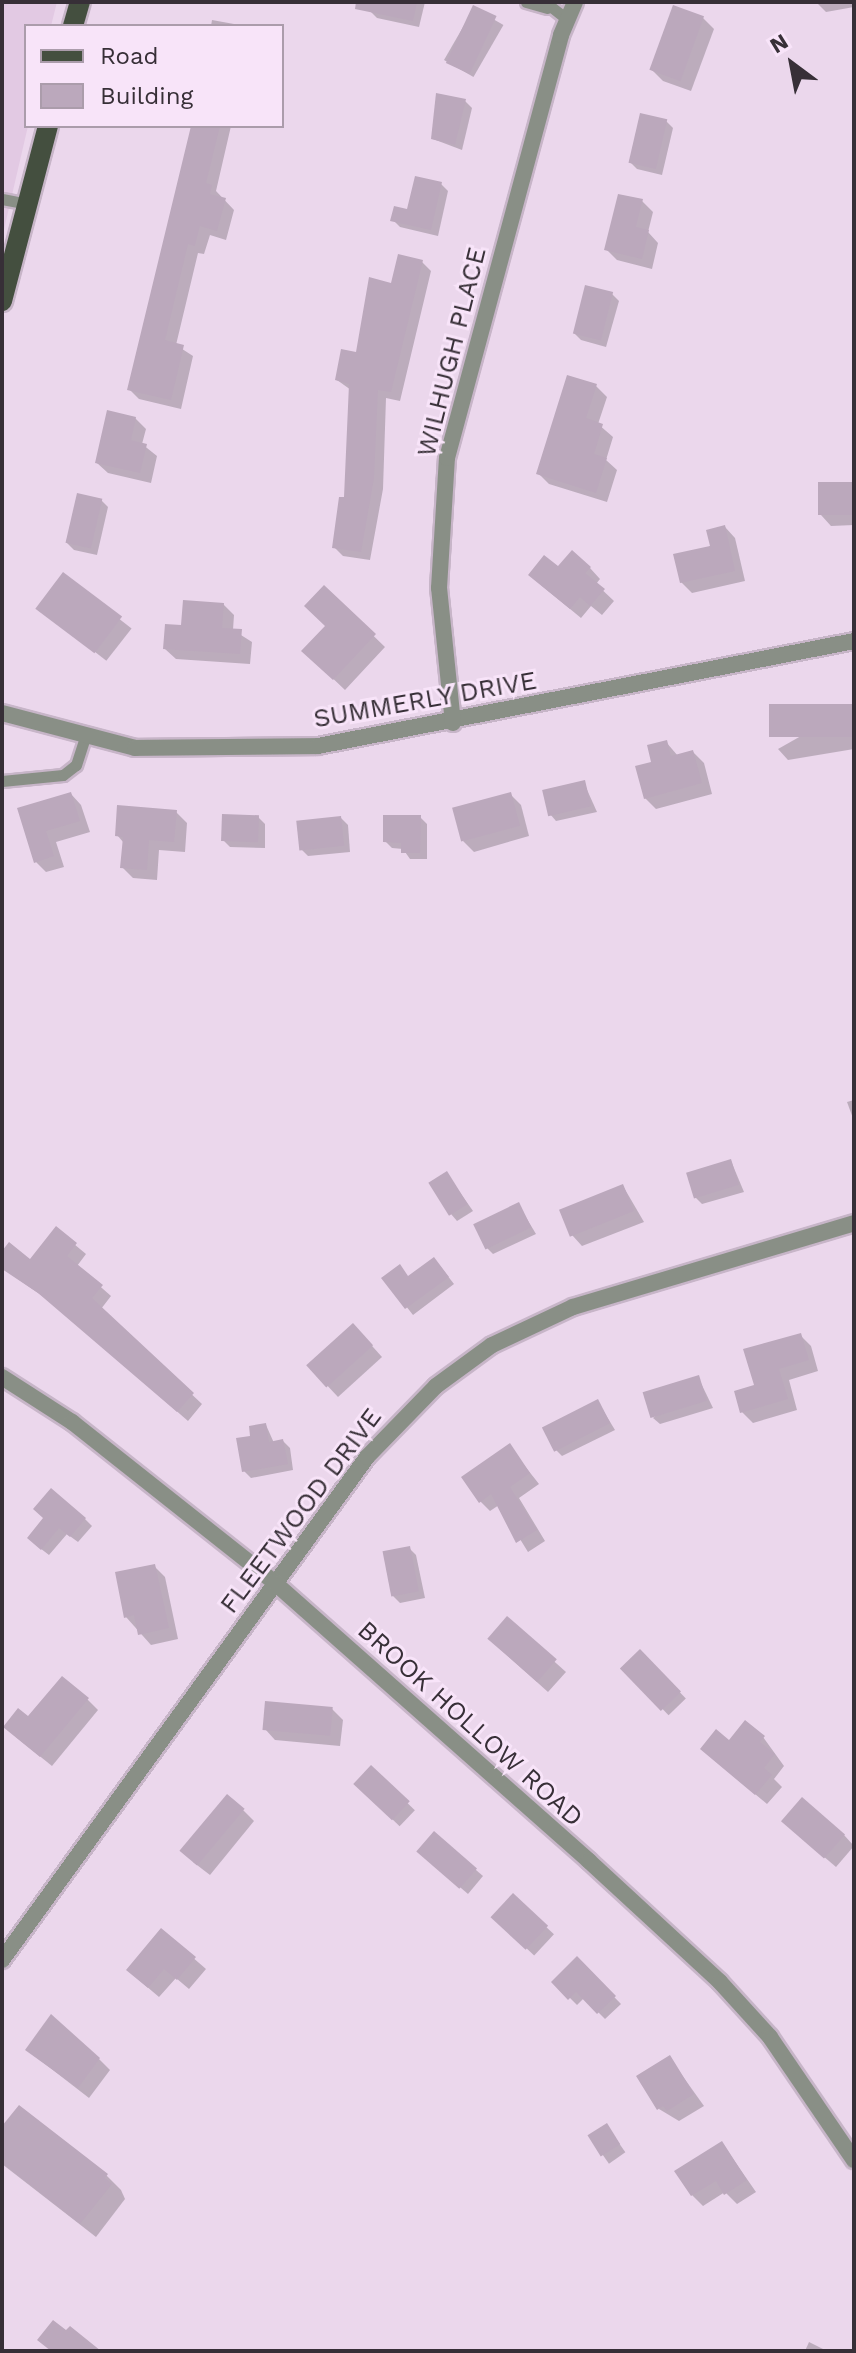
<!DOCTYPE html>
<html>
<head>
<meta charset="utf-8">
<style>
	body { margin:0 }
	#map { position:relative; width:856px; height:2353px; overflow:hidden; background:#ebd7ec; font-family:"Work Sans",sans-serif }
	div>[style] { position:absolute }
	.built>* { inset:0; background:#e2c9e3 }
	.shadow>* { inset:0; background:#0003; transform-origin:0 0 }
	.building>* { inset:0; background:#bba8bc; transform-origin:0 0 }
	.roads { filter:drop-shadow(2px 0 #c7b5c8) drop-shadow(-2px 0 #c7b5c8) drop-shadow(0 2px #c7b5c8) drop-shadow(0 -2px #c7b5c8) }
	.service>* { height:11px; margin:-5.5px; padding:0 5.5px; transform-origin:5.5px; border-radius:5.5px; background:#898f86 }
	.minor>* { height:16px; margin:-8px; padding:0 8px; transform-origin:8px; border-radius:8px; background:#898f86 }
	.tertiary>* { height:16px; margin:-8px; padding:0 8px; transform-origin:8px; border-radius:8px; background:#898f86 }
	.primary>* { height:20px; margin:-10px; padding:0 10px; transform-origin:10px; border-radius:10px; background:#444f3f }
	span { translate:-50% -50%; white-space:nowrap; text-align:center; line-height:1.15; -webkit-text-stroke:6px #f8e4f9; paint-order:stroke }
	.street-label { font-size:26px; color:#372f37 }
	.frame { position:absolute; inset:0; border:4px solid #372f37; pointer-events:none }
	.legend { position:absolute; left:24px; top:24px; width:260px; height:104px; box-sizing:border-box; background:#f8e4f9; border:2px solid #ab9cab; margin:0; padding:10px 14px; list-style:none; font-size:24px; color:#372f37 }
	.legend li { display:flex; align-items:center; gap:16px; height:40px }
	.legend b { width:40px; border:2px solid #ab9cab }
	.north { position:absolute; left:752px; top:24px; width:80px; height:80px; -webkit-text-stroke:6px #f8e4f9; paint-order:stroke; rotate:328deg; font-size:22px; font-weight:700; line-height:32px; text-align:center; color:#372f37 }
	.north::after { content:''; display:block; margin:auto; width:28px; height:36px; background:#372f37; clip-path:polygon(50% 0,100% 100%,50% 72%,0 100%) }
</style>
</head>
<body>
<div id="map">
	<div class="built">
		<i style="clip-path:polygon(2px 2px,57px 2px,51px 26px,26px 26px,28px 126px,2px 238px)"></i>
	</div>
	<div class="shadow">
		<i style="clip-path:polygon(372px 2px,425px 2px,419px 27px,377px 18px,370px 11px)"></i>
		<i style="clip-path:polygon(816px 2px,854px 2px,854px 7px,826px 12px)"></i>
		<i style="left:474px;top:8px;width:34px;height:60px;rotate:30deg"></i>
		<i style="clip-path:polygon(703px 18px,714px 29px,691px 91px,663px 81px,652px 70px)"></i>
		<i style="clip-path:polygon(212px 20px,234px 24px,235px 26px,211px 26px)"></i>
		<i style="clip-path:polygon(438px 95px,465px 101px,472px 108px,462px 150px,433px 139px)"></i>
		<i style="clip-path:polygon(666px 121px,673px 128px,662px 175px,637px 169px,630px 162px)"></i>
		<i style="clip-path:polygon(195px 126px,231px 126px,216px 191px,234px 210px,226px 240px,210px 235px,204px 254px,198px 253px,176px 345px,193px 356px,181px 409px,139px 399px,130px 390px)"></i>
		<i style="clip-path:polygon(441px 184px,448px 191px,438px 236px,400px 227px,393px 220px)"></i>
		<i style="clip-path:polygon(642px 201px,653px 212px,648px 232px,658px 243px,652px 269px,617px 260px,606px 249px)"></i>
		<i style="clip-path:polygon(422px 262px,431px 271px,400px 401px,386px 398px,383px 489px,370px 560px,343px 556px,334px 547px,346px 500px,351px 390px,337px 380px,358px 354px,392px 285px)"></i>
		<i style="clip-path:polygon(612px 294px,619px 301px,606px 347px,581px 340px,574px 333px)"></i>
		<i style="clip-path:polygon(596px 386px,607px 397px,598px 424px,613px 437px,606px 460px,617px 470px,607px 502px,549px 484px,538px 473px)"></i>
		<i style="clip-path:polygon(135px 418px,146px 429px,142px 444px,157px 456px,151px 483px,108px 473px,97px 463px)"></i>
		<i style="clip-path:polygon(854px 484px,854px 525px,831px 526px,821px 515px)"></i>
		<i style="clip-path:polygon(101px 500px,108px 507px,97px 555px,74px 550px,67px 543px)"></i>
		<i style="clip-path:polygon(725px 527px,735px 538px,745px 581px,692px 593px,681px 582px)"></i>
		<i style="clip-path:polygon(590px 568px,600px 579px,596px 584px,614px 601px,602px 615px,591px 606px,581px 618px,541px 585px,558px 569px)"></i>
		<i style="left:63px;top:575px;width:87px;height:41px;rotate:38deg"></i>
		<i style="clip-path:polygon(324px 588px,385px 647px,345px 690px,304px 651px,328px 626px)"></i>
		<i style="clip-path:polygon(223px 604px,234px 615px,233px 630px,252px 642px,250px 664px,176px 659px,165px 649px,183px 627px)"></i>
		<i style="clip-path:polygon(854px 706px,854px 749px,788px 760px,778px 749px)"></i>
		<i style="clip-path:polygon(666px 742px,678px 756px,693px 752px,704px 763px,712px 794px,656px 809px,645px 798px,654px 763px)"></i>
		<i style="clip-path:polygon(584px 783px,597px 812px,556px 821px,550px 814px)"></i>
		<i style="clip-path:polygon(71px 794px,81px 805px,90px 832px,56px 842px,64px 867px,46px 872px,36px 862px,20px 810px)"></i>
		<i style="clip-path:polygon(510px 794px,521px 805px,529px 836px,474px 852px,463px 841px)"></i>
		<i style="clip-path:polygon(176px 812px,187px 823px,185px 852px,159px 850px,157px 880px,133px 878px,122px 867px,124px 843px,117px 835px)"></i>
		<i style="clip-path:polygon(258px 817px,265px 824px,265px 848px,230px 847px,223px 840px)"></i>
		<i style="clip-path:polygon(420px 817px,427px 824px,427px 859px,410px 859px,403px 849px,392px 848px,385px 841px)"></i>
		<i style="clip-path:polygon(341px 818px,348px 825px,350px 852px,308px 856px,301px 849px)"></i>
		<i style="clip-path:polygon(854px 1100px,854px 1121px,847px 1102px)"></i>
		<i style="clip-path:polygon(731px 1161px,744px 1192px,702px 1204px,695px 1197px)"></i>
		<i style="clip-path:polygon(447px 1174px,473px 1211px,457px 1221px,451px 1214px)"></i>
		<i style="clip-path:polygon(623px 1186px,644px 1222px,582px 1246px,572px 1235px)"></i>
		<i style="clip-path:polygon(518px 1204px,536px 1234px,493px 1254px,486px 1247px)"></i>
		<i style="clip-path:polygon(56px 1229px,86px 1254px,77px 1266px,111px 1296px,101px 1309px,202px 1404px,188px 1421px,51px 1302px,2px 1268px,2px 1254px,31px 1262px)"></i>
		<i style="clip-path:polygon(440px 1266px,454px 1284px,413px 1315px,384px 1278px,409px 1278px)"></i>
		<i style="clip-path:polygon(800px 1335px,811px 1346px,818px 1371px,789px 1380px,797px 1410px,753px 1423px,742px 1412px,756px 1387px)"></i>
		<i style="clip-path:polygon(364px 1337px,382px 1357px,338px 1397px,309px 1366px)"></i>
		<i style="clip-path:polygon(698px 1377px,713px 1408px,660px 1424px,653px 1418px)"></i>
		<i style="clip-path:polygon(598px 1402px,615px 1430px,562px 1456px,555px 1449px)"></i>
		<i style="clip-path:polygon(266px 1425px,274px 1443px,283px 1441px,290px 1448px,293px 1470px,251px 1478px,244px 1471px,253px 1438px)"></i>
		<i style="clip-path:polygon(509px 1446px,539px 1484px,519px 1498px,545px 1541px,528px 1552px,499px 1505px,490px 1511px,480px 1501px)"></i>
		<i style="clip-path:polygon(46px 1519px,85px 1519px,92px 1526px,78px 1542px,67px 1534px,49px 1555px,36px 1545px)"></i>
		<i style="clip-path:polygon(409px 1548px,416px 1555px,425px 1598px,400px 1603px,393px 1596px)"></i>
		<i style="clip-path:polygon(154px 1566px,165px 1577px,178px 1639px,151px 1645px,126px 1617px)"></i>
		<i style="clip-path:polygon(507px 1619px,566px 1672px,548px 1692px,500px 1649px)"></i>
		<i style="left:640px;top:1651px;width:66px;height:24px;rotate:46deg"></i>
		<i style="clip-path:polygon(87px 1699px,98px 1710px,52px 1766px,16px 1737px,29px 1719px)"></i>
		<i style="clip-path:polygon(332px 1709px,343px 1720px,340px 1746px,275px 1740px,265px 1729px)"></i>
		<i style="clip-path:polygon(763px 1737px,784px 1766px,774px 1779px,782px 1787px,767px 1804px,713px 1759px,729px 1743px)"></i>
		<i style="left:371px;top:1768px;width:61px;height:22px;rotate:44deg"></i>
		<i style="clip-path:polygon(243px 1810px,254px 1821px,210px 1875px,193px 1862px)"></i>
		<i style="clip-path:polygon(795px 1832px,844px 1835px,854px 1846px,836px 1867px)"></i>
		<i style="clip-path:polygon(434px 1834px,483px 1876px,468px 1894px,426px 1858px)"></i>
		<i style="left:513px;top:1896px;width:56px;height:29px;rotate:43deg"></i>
		<i style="clip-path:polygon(161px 1930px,206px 1969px,189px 1989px,176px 1978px,159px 1997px,139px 1980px)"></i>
		<i style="clip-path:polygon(577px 1959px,621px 2004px,605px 2019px,584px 1998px,577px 2005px,554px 1982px)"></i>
		<i style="clip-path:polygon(27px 2050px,99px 2059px,110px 2070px,89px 2098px)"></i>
		<i style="clip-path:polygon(669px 2057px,704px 2106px,679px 2121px,659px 2109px)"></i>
		<i style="left:607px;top:2126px;width:32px;height:20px;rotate:55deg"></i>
		<i style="clip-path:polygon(2px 2130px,106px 2175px,121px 2190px,125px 2199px,96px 2237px,2px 2164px)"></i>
		<i style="clip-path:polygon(722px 2143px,756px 2192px,737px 2204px,725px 2192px,703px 2206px,692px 2195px)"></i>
		<i style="clip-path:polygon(809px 2342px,827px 2351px,805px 2351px)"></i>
	</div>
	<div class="building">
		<i style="clip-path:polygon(356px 2px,417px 2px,413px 21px,355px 9px)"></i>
		<i style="left:473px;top:5px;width:26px;height:64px;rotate:25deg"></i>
		<i style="left:673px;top:5px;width:33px;height:69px;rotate:20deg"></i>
		<i style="clip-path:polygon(436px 93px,466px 99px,455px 145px,431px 139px)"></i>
		<i style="left:640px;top:113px;width:28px;height:51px;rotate:13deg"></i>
		<i style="clip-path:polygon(191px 126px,220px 126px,206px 183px,212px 185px,210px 194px,226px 198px,217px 231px,200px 226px,195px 246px,188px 244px,165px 340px,184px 345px,171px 400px,127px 390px)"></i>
		<i style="clip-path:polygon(415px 176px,442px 182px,431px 230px,390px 221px,394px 206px,407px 209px)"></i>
		<i style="clip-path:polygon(618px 194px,643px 199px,636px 227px,649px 230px,642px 259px,604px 250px)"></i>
		<i style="clip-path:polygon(398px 254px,423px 260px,391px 392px,378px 390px,374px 478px,361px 552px,332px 548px,339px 497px,344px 497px,349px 384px,335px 380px,341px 349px,356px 352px,369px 277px,391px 283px)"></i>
		<i style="left:585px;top:285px;width:29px;height:50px;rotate:14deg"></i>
		<i style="clip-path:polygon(567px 375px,597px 384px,586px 418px,603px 424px,594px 454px,607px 458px,596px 493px,536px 474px)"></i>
		<i style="clip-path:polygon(107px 410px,136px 417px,131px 440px,147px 444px,140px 473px,95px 463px)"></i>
		<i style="left:854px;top:482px;width:33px;height:36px;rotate:90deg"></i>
		<i style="left:77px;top:493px;width:26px;height:51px;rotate:13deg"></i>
		<i style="clip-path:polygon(725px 525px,735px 571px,680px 583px,673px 554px,710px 546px,706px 530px)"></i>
		<i style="clip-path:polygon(572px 550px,591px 567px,585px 573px,605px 589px,590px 606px,580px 597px,570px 609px,528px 575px,544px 555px,558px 566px)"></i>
		<i style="left:63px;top:572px;width:74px;height:46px;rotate:37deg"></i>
		<i style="clip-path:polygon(324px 585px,376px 634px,333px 680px,301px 651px,325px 626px,304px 606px)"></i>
		<i style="clip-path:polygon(183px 600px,224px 603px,222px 628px,242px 629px,240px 654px,163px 649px,165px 624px,181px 625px)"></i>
		<i style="left:854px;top:704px;width:33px;height:85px;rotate:90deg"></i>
		<i style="clip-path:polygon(667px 740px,671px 756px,693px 750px,702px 783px,644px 799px,635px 766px,651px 762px,647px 745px)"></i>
		<i style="left:585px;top:780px;width:27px;height:44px;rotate:77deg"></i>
		<i style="clip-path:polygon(71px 792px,80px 821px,46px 831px,54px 856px,34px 863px,17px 808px)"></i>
		<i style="left:511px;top:792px;width:35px;height:61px;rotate:75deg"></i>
		<i style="clip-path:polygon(117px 805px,177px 810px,174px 842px,149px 840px,147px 870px,120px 868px,123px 837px,115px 836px)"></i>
		<i style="left:222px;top:814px;width:37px;height:27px;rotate:2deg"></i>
		<i style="clip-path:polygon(383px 815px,421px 815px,420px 853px,401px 853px,401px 843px,383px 842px)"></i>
		<i style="left:341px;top:816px;width:30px;height:45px;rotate:84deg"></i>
		<i style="left:731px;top:1159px;width:27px;height:47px;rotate:73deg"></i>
		<i style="left:447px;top:1171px;width:39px;height:22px;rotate:58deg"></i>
		<i style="left:623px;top:1184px;width:29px;height:69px;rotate:68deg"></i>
		<i style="left:519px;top:1202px;width:28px;height:51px;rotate:64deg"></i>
		<i style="clip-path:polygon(56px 1226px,77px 1243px,67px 1256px,103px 1285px,92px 1298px,194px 1393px,177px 1412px,38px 1293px,2px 1269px,2px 1251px,9px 1242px,30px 1259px)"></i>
		<i style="clip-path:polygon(434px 1257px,449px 1277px,405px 1309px,381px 1278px,400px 1264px,408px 1276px)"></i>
		<i style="left:353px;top:1323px;width:30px;height:63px;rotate:48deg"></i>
		<i style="clip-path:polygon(801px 1333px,809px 1360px,779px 1369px,788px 1399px,740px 1413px,734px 1391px,754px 1385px,743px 1349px)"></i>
		<i style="left:699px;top:1375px;width:27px;height:59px;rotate:73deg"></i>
		<i style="left:598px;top:1399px;width:27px;height:63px;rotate:63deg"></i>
		<i style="clip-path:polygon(266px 1423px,269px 1442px,283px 1439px,288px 1464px,242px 1472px,236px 1438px,250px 1436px,249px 1426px)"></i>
		<i style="clip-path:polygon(510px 1443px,530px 1473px,510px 1487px,537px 1530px,516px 1543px,491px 1494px,479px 1503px,461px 1477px)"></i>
		<i style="clip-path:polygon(51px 1488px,86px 1518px,70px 1537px,59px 1528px,41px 1550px,27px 1538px,43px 1518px,33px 1509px)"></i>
		<i style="left:410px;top:1546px;width:46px;height:28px;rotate:79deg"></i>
		<i style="clip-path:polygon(155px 1564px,169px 1628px,138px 1635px,134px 1615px,124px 1618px,115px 1572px)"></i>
		<i style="left:507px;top:1616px;width:66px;height:30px;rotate:41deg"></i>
		<i style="left:640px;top:1649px;width:59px;height:28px;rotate:46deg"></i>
		<i style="clip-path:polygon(62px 1676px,89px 1698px,40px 1757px,3px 1727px,18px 1708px,28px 1716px)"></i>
		<i style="left:265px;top:1701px;width:68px;height:29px;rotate:5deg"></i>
		<i style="clip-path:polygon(745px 1720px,765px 1736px,760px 1742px,775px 1754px,764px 1768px,772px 1775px,755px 1795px,700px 1749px,716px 1729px,729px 1740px)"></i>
		<i style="left:371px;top:1765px;width:53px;height:26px;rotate:43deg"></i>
		<i style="left:227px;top:1794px;width:23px;height:74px;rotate:40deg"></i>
		<i style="left:802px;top:1797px;width:57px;height:32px;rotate:41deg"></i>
		<i style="left:434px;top:1831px;width:57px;height:27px;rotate:41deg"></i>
		<i style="left:513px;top:1893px;width:48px;height:33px;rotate:43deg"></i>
		<i style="clip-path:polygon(161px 1928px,196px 1957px,177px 1980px,164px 1969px,148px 1988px,126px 1970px)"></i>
		<i style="clip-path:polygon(577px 1956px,616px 1996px,597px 2014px,576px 1992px,568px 2000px,551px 1982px)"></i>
		<i style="clip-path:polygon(51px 2014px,100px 2058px,78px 2088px,25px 2050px)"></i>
		<i style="clip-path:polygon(670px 2055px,694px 2094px,667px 2111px,663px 2106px,657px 2110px,636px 2076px)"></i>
		<i style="clip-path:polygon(19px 2105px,108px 2174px,105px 2178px,112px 2184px,80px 2224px,2px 2163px,2px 2126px)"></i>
		<i style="left:607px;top:2123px;width:25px;height:23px;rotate:58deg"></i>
		<i style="clip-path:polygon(722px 2141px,747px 2180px,724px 2195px,716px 2181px,691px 2196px,674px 2171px)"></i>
		<i style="clip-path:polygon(53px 2320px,66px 2330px,70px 2326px,101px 2351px,51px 2351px,37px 2340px)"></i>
	</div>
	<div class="roads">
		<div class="service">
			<i style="left:526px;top:2px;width:22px;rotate:16deg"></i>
			<i style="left:545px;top:2px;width:29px;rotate:38deg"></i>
			<i style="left:2px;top:199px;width:26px;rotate:11deg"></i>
			<i style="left:2px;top:781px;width:61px;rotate:-5.6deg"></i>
			<i style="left:63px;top:775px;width:16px;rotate:-38deg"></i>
			<i style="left:76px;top:765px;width:32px;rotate:-72deg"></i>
		</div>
		<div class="minor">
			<i style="left:2px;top:713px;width:138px;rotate:14.7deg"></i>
			<i style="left:135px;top:748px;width:183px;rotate:-0.6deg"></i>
			<i style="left:318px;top:746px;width:546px;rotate:-11.08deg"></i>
			<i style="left:453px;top:723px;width:136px;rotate:-95.9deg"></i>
			<i style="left:439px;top:588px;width:130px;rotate:-86.5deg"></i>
			<i style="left:447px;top:458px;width:438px;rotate:-74.9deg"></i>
			<i style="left:561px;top:35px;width:36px;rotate:-67deg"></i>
			<i style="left:2px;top:1960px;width:621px;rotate:-54.03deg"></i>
			<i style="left:367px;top:1457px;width:99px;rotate:-45.8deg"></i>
			<i style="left:436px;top:1386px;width:69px;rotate:-36.2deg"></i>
			<i style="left:492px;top:1345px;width:89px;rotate:-25.1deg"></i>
			<i style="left:573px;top:1307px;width:293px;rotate:-16.6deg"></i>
		</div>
		<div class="tertiary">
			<i style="left:2px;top:1377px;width:83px;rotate:32.7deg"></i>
			<i style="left:72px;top:1422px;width:259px;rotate:38.4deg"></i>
			<i style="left:275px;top:1583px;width:419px;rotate:41.5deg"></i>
			<i style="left:589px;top:1861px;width:178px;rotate:42.7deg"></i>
			<i style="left:720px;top:1982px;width:74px;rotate:47.7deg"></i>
			<i style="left:770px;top:2037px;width:149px;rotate:55.7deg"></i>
		</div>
		<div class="primary">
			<i style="left:73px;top:26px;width:25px;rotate:-74deg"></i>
			<i style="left:2px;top:301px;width:181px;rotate:-75.3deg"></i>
		</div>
	</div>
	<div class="street-label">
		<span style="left:452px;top:352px;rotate:-76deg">WILHUGH PLACE</span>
		<span style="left:425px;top:700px;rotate:-10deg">SUMMERLY DRIVE</span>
		<span style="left:301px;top:1511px;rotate:-53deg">FLEETWOOD DRIVE</span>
		<span style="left:470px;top:1724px;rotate:42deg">BROOK HOLLOW ROAD</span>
	</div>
	<div class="frame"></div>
	<ul class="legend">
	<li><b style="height:10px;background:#444f3f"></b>Road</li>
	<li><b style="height:22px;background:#bba8bc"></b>Building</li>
	</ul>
	<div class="north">N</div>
</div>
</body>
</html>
